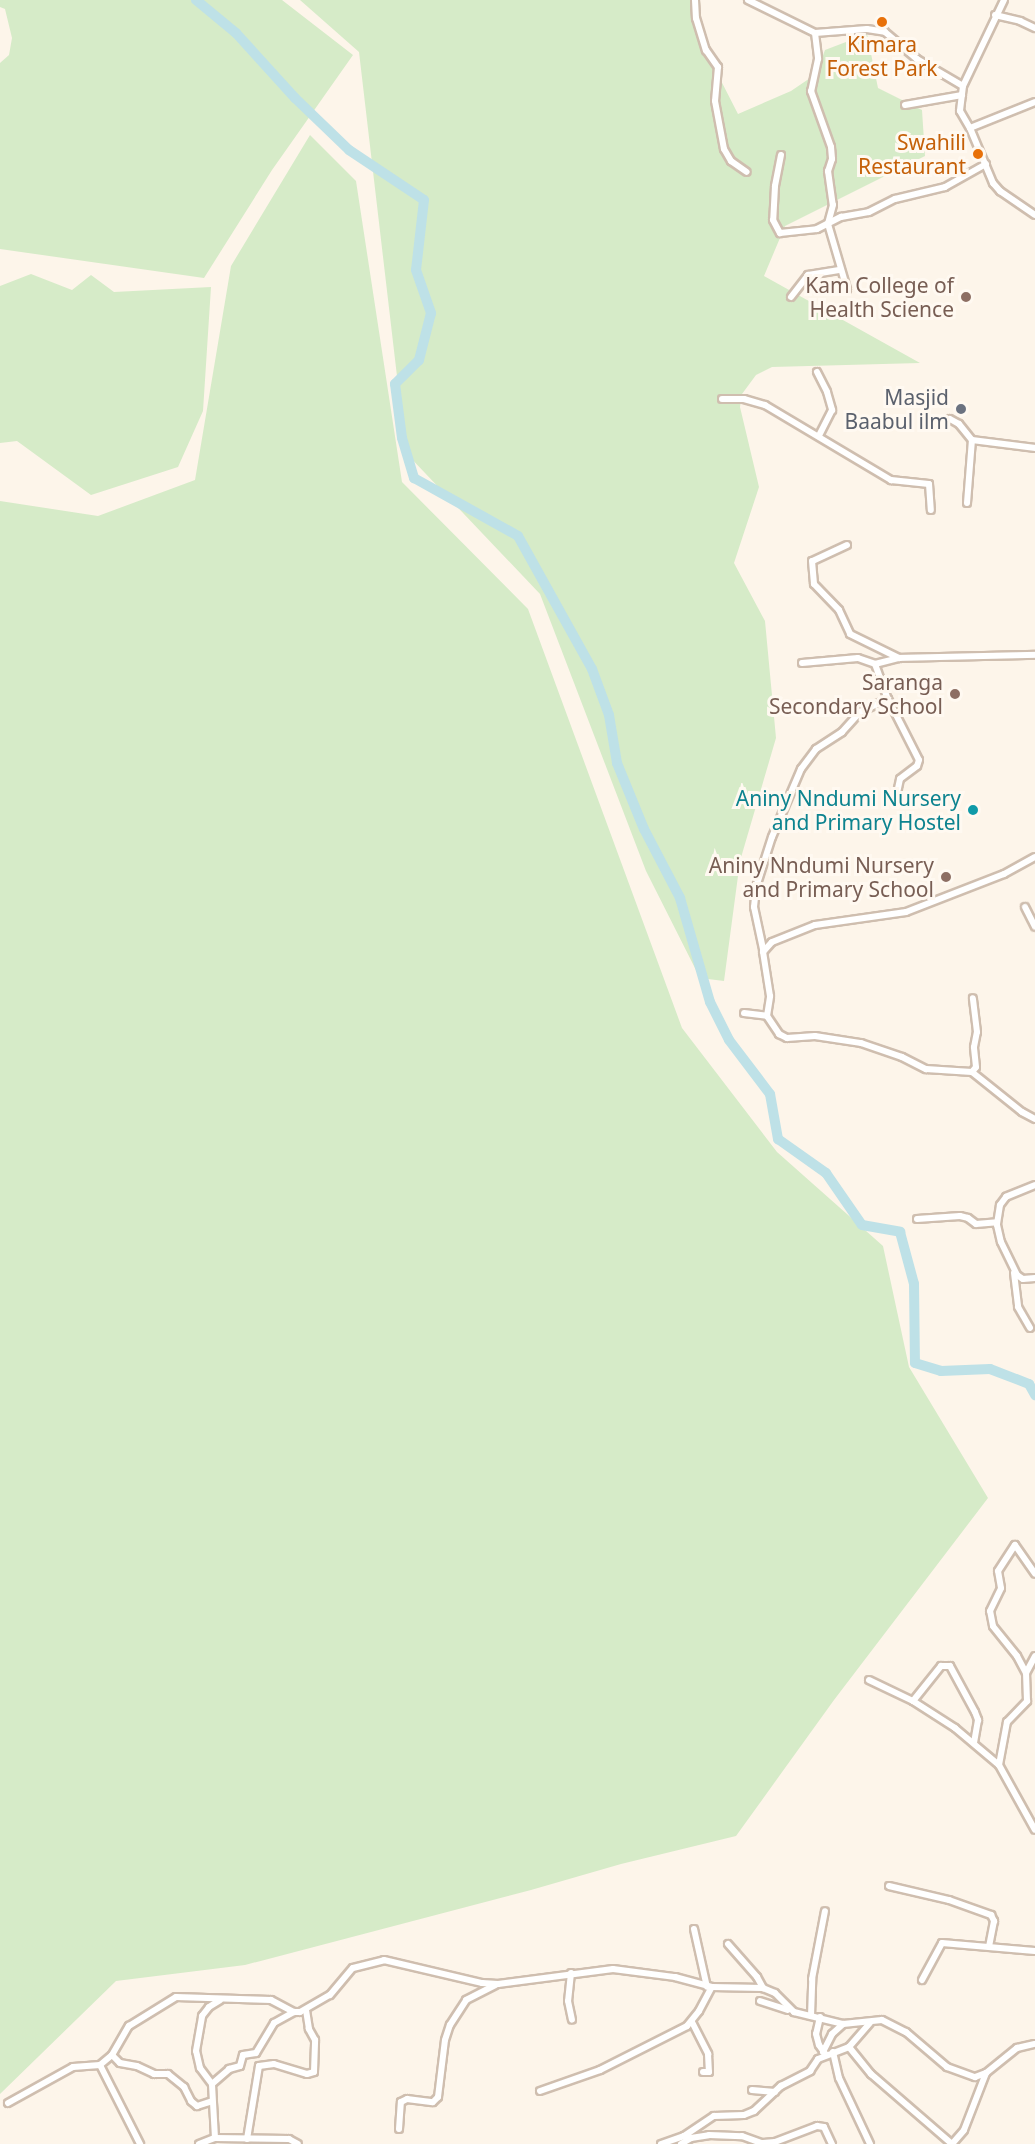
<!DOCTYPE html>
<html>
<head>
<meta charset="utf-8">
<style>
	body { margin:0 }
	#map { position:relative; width:1035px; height:2144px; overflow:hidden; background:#fdf5ea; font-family:"Noto Sans",sans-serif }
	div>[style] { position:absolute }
	.green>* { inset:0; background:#d6ebc8 }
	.river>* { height:10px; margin:-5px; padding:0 5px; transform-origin:5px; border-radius:5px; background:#bee1e7 }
	.roads { filter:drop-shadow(2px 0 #cfbeaf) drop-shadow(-2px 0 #cfbeaf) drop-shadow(0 2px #cfbeaf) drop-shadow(0 -2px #cfbeaf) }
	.minor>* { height:6px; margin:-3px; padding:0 3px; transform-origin:3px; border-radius:3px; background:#fff }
	.dots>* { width:16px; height:16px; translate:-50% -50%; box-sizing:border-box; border:3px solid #fff9f1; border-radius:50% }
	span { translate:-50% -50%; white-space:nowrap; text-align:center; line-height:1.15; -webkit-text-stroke:6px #fff9f1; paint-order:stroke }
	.food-label { font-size:21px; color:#c56008 }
	.right { translate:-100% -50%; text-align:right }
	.education-label { font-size:21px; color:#785e54 }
	.worship-label { font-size:21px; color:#5b616d }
	.culture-label { font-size:21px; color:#0d838f }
</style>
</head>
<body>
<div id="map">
	<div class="green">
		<i style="clip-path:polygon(0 0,282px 0,353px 55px,272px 170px,204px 278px,0 249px,0 63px,9px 55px,12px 38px,5px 9px,0 7px)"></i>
		<i style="clip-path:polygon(300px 0,690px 0,694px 28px,738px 114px,791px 91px,816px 74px,825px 50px,867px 34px,878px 88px,922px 110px,925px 156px,785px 226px,764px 276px,920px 363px,772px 367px,756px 375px,742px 394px,740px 407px,759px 487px,734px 563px,765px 621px,776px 738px,740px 861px,724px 981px,700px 978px,646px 871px,540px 594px,406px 453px,359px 52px)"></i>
		<i style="clip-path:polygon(310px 135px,356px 181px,402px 482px,528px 609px,682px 1028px,777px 1152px,883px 1246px,909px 1367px,988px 1498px,834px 1700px,736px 1836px,621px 1864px,531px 1890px,245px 1965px,116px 1981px,0 2094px,0 501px,98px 516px,195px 480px,231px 266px)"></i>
		<i style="clip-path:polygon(31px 274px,72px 290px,91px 275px,114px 292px,211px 287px,203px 411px,178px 467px,91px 495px,17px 441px,0 443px,0 286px)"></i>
	</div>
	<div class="river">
		<i style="left:196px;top:0;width:52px;rotate:39.5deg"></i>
		<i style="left:236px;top:33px;width:88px;rotate:47.8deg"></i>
		<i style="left:295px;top:98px;width:75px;rotate:43.9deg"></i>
		<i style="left:349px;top:150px;width:90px;rotate:33.7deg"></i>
		<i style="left:424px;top:200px;width:70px;rotate:96.5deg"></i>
		<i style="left:416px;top:270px;width:46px;rotate:70.8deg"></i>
		<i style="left:431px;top:313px;width:49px;rotate:104.3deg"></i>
		<i style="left:419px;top:360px;width:34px;rotate:135deg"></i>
		<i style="left:395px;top:384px;width:54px;rotate:82.6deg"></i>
		<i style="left:402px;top:438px;width:42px;rotate:73.3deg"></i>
		<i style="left:414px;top:478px;width:119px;rotate:29.1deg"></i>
		<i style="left:518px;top:536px;width:152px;rotate:60.9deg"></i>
		<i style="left:592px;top:669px;width:49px;rotate:69.7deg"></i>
		<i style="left:609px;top:715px;width:49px;rotate:80.5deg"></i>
		<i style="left:617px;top:763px;width:71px;rotate:67.8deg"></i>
		<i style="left:644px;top:829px;width:78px;rotate:62.4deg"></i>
		<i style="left:680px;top:898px;width:108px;rotate:73.9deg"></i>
		<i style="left:710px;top:1002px;width:42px;rotate:63.4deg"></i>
		<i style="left:729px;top:1040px;width:68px;rotate:52.8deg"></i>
		<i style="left:770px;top:1094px;width:46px;rotate:79.9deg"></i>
		<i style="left:778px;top:1139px;width:59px;rotate:35.3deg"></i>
		<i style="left:826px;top:1173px;width:63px;rotate:55.3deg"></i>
		<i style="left:862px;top:1225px;width:39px;rotate:10deg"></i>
		<i style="left:900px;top:1232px;width:54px;rotate:74.9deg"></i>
		<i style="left:914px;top:1284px;width:79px;rotate:89.3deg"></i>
		<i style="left:915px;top:1363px;width:27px;rotate:17deg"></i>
		<i style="left:941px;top:1371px;width:49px;rotate:-2.3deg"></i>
		<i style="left:990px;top:1369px;width:42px;rotate:21deg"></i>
		<i style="left:1029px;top:1384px;width:13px;rotate:61deg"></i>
	</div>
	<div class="roads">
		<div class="minor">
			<i style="left:695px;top:0;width:18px;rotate:87deg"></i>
			<i style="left:696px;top:18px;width:34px;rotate:73deg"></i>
			<i style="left:706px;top:50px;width:21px;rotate:55deg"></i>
			<i style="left:718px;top:67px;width:34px;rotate:95deg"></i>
			<i style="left:715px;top:101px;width:49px;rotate:79.4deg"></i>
			<i style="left:724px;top:149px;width:14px;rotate:60deg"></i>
			<i style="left:731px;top:161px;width:19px;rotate:35deg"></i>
			<i style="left:748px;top:0;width:75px;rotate:26.2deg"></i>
			<i style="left:815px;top:33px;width:52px;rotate:-4.4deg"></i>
			<i style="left:867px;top:29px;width:18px;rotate:9deg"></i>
			<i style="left:885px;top:32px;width:42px;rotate:40.2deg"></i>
			<i style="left:917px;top:59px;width:53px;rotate:30.4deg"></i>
			<i style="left:963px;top:86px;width:25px;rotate:97deg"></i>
			<i style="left:960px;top:111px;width:20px;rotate:60deg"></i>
			<i style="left:970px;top:128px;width:60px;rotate:67.3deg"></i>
			<i style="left:993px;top:183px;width:11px;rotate:49deg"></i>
			<i style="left:1000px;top:191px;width:42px;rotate:34.4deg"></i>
			<i style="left:995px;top:15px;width:26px;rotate:13deg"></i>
			<i style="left:1020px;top:21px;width:17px;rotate:25deg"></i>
			<i style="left:815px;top:33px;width:26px;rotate:83deg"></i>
			<i style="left:818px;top:59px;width:33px;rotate:102deg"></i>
			<i style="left:811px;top:91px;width:59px;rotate:70.3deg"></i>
			<i style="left:831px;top:147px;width:12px;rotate:85deg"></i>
			<i style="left:832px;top:159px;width:13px;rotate:108deg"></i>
			<i style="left:828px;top:171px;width:34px;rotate:82deg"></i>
			<i style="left:833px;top:205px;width:20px;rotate:105deg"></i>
			<i style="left:828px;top:224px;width:68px;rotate:73.7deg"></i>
			<i style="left:963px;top:86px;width:95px;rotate:-64.5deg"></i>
			<i style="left:905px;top:105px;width:58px;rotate:-10deg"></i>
			<i style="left:970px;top:128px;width:70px;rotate:-21.8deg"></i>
			<i style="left:781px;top:155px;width:32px;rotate:101deg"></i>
			<i style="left:775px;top:186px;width:34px;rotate:93deg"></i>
			<i style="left:773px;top:220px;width:15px;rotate:62deg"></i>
			<i style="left:780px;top:233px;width:37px;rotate:-6deg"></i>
			<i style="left:817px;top:229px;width:27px;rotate:-27deg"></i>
			<i style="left:841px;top:217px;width:28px;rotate:-10deg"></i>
			<i style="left:869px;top:212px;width:29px;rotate:-27deg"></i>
			<i style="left:895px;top:199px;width:51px;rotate:-13.5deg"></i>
			<i style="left:945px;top:187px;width:47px;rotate:-29.3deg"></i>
			<i style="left:791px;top:297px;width:28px;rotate:-52deg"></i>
			<i style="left:808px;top:275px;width:33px;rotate:-9deg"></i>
			<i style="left:817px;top:372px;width:22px;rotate:63deg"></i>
			<i style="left:827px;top:392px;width:19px;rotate:74deg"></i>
			<i style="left:832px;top:410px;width:29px;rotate:117deg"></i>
			<i style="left:722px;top:399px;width:22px"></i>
			<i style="left:744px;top:399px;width:22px;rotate:16deg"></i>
			<i style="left:765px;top:405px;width:147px;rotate:30.8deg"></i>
			<i style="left:891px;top:480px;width:38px;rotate:6deg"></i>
			<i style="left:929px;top:484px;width:26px;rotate:86deg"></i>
			<i style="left:926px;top:427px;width:25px;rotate:-18deg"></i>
			<i style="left:950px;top:419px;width:10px;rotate:29deg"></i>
			<i style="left:959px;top:424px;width:21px;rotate:51deg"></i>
			<i style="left:972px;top:440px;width:64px;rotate:7.2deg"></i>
			<i style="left:967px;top:503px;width:63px;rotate:-85.5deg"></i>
			<i style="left:847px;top:545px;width:38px;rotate:155deg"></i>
			<i style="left:812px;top:561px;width:23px;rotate:85deg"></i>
			<i style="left:814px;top:584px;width:36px;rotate:46deg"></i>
			<i style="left:839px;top:610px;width:26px;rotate:65deg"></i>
			<i style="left:850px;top:634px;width:55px;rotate:26.1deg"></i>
			<i style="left:802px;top:663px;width:56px;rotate:-5.1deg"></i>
			<i style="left:858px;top:658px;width:18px;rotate:19deg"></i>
			<i style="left:875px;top:664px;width:37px;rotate:70deg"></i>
			<i style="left:888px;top:699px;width:68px;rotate:63.1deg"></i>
			<i style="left:919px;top:760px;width:6px;rotate:108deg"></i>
			<i style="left:917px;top:766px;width:21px;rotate:143deg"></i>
			<i style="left:900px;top:779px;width:14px;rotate:102deg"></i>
			<i style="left:875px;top:664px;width:25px;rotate:-14deg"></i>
			<i style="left:899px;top:658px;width:136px;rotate:-1.3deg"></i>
			<i style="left:1025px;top:907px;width:22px;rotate:63deg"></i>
			<i style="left:763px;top:949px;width:43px;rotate:-102.1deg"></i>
			<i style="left:754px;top:907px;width:20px;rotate:-84deg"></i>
			<i style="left:756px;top:887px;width:52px;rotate:-72.3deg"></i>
			<i style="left:772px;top:837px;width:74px;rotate:-66.9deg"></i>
			<i style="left:801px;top:769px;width:25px;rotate:-53deg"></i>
			<i style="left:816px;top:749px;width:31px;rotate:-33deg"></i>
			<i style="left:842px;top:732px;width:27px;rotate:-48deg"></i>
			<i style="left:860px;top:712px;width:31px;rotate:-25deg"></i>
			<i style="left:744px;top:1013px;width:23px;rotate:7deg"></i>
			<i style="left:767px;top:1016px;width:22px;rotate:56deg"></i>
			<i style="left:779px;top:1034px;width:9px;rotate:27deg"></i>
			<i style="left:787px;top:1038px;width:28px;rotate:-4deg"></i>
			<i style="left:815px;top:1036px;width:47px;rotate:8.7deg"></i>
			<i style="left:861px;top:1043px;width:43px;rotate:18.9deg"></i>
			<i style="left:902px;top:1057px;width:27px;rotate:27deg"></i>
			<i style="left:926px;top:1069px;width:46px;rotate:3.7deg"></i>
			<i style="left:972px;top:1072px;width:64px;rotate:38.7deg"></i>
			<i style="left:1022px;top:1112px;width:15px;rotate:28deg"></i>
			<i style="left:767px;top:1016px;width:20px;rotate:-81deg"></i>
			<i style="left:770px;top:996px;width:45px;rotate:-99deg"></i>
			<i style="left:763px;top:952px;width:13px;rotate:-48deg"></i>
			<i style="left:772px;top:942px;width:46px;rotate:-21.6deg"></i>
			<i style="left:815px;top:925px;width:92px;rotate:-8.1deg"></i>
			<i style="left:906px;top:912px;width:105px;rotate:-21.2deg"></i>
			<i style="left:1004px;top:874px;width:35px;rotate:-29deg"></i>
			<i style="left:972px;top:1072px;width:6px;rotate:-51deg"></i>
			<i style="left:976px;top:1067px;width:20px;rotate:-96deg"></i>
			<i style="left:974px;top:1047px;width:15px;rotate:-79deg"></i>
			<i style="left:977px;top:1032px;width:34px;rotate:-97deg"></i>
			<i style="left:1035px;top:1185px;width:31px;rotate:158deg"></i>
			<i style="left:1006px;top:1197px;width:10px;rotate:127deg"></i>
			<i style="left:1000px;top:1205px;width:20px;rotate:99deg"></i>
			<i style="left:997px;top:1225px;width:17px;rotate:77deg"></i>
			<i style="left:1001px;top:1242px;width:37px;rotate:64deg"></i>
			<i style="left:1017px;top:1275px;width:7px;rotate:34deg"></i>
			<i style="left:1023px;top:1279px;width:12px;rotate:-5deg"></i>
			<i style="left:917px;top:1219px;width:43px;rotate:-4deg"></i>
			<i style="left:960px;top:1216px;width:8px;rotate:14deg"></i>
			<i style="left:968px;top:1218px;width:10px;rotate:37deg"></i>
			<i style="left:976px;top:1224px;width:21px;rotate:-5deg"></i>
			<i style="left:1014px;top:1273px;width:34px;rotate:83deg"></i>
			<i style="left:1018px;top:1307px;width:24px;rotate:60deg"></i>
			<i style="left:1026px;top:1673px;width:19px;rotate:-118deg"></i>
			<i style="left:1017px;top:1656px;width:38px;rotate:-129deg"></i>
			<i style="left:993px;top:1626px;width:15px;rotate:-101deg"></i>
			<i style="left:990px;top:1611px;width:25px;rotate:-64deg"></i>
			<i style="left:1001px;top:1588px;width:17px;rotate:-100deg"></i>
			<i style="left:998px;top:1571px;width:31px;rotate:-57deg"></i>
			<i style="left:1015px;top:1545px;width:35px;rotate:55deg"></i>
			<i style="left:869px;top:1680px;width:49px;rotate:25.5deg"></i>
			<i style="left:913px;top:1701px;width:50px;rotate:32.7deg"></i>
			<i style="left:955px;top:1728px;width:57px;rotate:40.1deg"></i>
			<i style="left:999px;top:1765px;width:74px;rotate:61deg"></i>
			<i style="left:913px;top:1701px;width:45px;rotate:-51.3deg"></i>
			<i style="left:941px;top:1666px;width:9px"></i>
			<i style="left:950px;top:1666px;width:52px;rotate:61.5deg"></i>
			<i style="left:975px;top:1712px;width:9px;rotate:69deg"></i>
			<i style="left:978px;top:1720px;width:23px;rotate:100deg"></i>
			<i style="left:999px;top:1765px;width:44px;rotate:-79.5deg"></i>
			<i style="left:1007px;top:1722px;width:29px;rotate:-46deg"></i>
			<i style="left:1027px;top:1701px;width:28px;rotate:-92deg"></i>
			<i style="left:1026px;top:1673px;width:19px;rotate:-62deg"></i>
			<i style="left:889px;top:1886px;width:62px;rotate:13.1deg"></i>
			<i style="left:949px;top:1900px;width:45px;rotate:19.7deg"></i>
			<i style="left:991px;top:1915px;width:7px;rotate:63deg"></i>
			<i style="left:994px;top:1921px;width:25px;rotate:101deg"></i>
			<i style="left:694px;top:1929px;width:59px;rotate:77.4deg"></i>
			<i style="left:728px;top:1944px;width:44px;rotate:48.7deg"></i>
			<i style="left:757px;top:1977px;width:13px;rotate:61deg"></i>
			<i style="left:571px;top:1973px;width:28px;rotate:96deg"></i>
			<i style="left:568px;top:2001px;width:19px;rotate:78deg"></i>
			<i style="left:922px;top:1980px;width:42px;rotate:-61.6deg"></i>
			<i style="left:942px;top:1943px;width:93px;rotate:4.9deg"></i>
			<i style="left:760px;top:2001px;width:29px;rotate:18deg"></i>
			<i style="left:811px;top:2016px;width:37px;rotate:-88deg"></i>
			<i style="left:812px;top:1979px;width:69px;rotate:-79.2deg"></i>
			<i style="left:820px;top:2017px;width:17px;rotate:103deg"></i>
			<i style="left:816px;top:2034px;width:11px;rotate:75deg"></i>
			<i style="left:819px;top:2045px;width:12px;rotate:55deg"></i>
			<i style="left:692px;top:2022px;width:36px;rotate:63deg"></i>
			<i style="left:708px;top:2054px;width:18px;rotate:87deg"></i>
			<i style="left:709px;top:2072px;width:6px;rotate:180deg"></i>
			<i style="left:849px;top:2047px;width:35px;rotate:51deg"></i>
			<i style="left:871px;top:2074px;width:107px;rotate:40.8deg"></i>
			<i style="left:952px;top:2144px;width:18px;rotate:-49deg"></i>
			<i style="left:964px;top:2130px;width:61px;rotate:-68.9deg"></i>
			<i style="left:986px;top:2073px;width:40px;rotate:-39deg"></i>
			<i style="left:1017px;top:2048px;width:18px;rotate:-13deg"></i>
			<i style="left:823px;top:2052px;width:20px;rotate:-63deg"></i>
			<i style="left:832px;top:2034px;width:15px;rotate:-42deg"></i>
			<i style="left:833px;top:2052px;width:27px;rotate:77deg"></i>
			<i style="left:839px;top:2078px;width:73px;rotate:64.8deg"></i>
			<i style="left:112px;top:2055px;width:11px;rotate:45deg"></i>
			<i style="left:120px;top:2063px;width:17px;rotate:10deg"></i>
			<i style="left:137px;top:2066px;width:19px;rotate:25deg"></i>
			<i style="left:154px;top:2074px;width:14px"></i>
			<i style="left:168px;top:2074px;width:21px;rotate:39deg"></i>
			<i style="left:184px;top:2087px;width:16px;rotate:63deg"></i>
			<i style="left:191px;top:2101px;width:8px;rotate:40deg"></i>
			<i style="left:197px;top:2106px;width:16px;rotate:-18deg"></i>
			<i style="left:100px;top:2065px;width:89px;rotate:63.1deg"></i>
			<i style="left:212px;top:2084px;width:23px;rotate:-41deg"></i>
			<i style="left:229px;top:2069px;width:11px;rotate:-15deg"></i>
			<i style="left:240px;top:2066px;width:11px;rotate:-75deg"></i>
			<i style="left:243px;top:2055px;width:13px;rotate:-9deg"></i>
			<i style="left:256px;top:2053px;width:35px;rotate:-59deg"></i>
			<i style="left:274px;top:2023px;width:23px;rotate:-29deg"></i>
			<i style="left:752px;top:2090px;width:23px;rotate:5deg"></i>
			<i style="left:540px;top:2091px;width:64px;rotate:-19.3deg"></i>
			<i style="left:600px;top:2070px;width:97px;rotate:-26.8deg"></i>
			<i style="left:687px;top:2026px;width:19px;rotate:-51deg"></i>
			<i style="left:699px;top:2011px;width:27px;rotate:-62deg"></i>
			<i style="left:8px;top:2103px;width:74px;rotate:-29deg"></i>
			<i style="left:73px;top:2067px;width:27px;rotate:-4deg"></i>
			<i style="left:100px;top:2065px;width:16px;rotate:-40deg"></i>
			<i style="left:112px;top:2055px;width:34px;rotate:-60deg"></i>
			<i style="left:129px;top:2026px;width:55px;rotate:-31.7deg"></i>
			<i style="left:176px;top:1997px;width:95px;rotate:1.8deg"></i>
			<i style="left:271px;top:2000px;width:26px;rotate:28deg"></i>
			<i style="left:294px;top:2012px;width:6px"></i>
			<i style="left:300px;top:2012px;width:34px;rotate:-30deg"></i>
			<i style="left:330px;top:1995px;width:35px;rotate:-50deg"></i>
			<i style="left:353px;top:1968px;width:32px;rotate:-14deg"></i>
			<i style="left:384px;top:1960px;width:101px;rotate:13.2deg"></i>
			<i style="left:482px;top:1983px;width:16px;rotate:4deg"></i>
			<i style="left:498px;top:1984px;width:116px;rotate:-7.4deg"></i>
			<i style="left:613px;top:1969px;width:63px;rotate:7.4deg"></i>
			<i style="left:675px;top:1977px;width:38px;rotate:15deg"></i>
			<i style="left:712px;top:1987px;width:51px;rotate:1.1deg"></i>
			<i style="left:763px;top:1988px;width:13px;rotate:23deg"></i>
			<i style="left:775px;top:1993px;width:27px;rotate:45deg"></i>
			<i style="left:794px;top:2012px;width:50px;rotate:13.8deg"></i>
			<i style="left:843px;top:2024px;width:39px;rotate:-6deg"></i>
			<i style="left:882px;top:2020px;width:27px;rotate:27deg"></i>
			<i style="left:906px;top:2032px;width:54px;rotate:40.5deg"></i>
			<i style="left:947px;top:2067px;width:30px;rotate:20deg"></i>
			<i style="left:975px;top:2077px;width:12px;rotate:-20deg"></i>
			<i style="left:399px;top:2129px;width:27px;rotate:-86deg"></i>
			<i style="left:401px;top:2102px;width:7px;rotate:-27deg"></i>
			<i style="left:407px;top:2099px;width:26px;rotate:7deg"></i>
			<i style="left:433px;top:2102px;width:7px;rotate:-45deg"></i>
			<i style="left:438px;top:2097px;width:57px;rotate:-83deg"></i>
			<i style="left:445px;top:2040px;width:16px;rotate:-72deg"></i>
			<i style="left:450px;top:2025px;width:30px;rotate:-57deg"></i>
			<i style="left:466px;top:2000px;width:33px;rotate:-27deg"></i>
			<i style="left:684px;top:2136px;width:36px;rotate:-34deg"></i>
			<i style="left:714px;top:2116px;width:30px;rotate:-2deg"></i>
			<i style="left:744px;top:2115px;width:11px;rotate:-22deg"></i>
			<i style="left:754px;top:2111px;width:37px;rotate:-43deg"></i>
			<i style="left:781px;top:2086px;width:33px;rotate:-27deg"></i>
			<i style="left:810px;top:2071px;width:14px;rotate:-56deg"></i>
			<i style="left:818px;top:2059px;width:33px;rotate:-21deg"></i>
			<i style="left:849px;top:2047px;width:32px;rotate:-49deg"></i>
			<i style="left:215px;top:2138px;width:54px;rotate:-93.2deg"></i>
			<i style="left:212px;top:2084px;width:20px;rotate:-127deg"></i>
			<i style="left:200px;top:2068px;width:17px;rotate:-103deg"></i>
			<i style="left:196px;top:2051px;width:36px;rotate:-80deg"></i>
			<i style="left:202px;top:2016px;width:11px;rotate:-52deg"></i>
			<i style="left:209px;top:2007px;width:13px;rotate:-32deg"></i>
			<i style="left:247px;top:2139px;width:74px;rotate:-80.7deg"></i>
			<i style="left:259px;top:2066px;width:15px;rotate:-8deg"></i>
			<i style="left:274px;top:2064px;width:34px;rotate:17deg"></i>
			<i style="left:307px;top:2074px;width:7px;rotate:-16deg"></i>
			<i style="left:314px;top:2072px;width:32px;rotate:-88deg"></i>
			<i style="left:315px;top:2040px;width:13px;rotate:-119deg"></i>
			<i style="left:309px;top:2029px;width:19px;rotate:-99deg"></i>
			<i style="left:763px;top:2143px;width:12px;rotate:-5deg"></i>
			<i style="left:775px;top:2142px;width:45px;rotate:-20.9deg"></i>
			<i style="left:817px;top:2126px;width:7px;rotate:8deg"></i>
			<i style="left:824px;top:2127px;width:19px;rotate:65deg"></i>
			<i style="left:199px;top:2144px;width:17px;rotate:-21deg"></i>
			<i style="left:215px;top:2138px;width:74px;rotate:0.8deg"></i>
			<i style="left:289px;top:2139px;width:10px;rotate:29deg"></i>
			<i style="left:661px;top:2144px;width:24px;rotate:-19deg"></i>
			<i style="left:684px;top:2136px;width:7px;rotate:16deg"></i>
			<i style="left:691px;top:2138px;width:18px;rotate:-9deg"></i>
			<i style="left:709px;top:2135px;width:33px;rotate:2deg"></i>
			<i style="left:742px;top:2136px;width:23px;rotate:20deg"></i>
			<i style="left:681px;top:2144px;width:12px;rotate:-31deg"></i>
		</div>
	</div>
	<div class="dots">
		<i style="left:882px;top:22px;background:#e8710a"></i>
		<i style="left:978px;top:154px;background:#e8710a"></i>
		<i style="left:966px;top:297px;background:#8d6e63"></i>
		<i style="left:961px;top:409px;background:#6b7280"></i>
		<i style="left:955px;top:694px;background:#8d6e63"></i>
		<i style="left:973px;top:810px;background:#0f9aa8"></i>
		<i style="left:946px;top:877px;background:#8d6e63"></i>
	</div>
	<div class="food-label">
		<span style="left:882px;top:56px">Kimara<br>Forest Park</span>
		<span class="right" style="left:966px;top:154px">Swahili<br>Restaurant</span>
	</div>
	<div class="education-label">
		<span class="right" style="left:954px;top:297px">Kam College of<br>Health Science</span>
		<span class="right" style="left:943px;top:694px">Saranga<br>Secondary School</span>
		<span class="right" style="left:934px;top:877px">Aniny Nndumi Nursery<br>and Primary School</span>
	</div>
	<div class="worship-label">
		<span class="right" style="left:949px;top:409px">Masjid<br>Baabul ilm</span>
	</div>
	<div class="culture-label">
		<span class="right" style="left:961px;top:810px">Aniny Nndumi Nursery<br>and Primary Hostel</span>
	</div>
</div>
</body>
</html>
